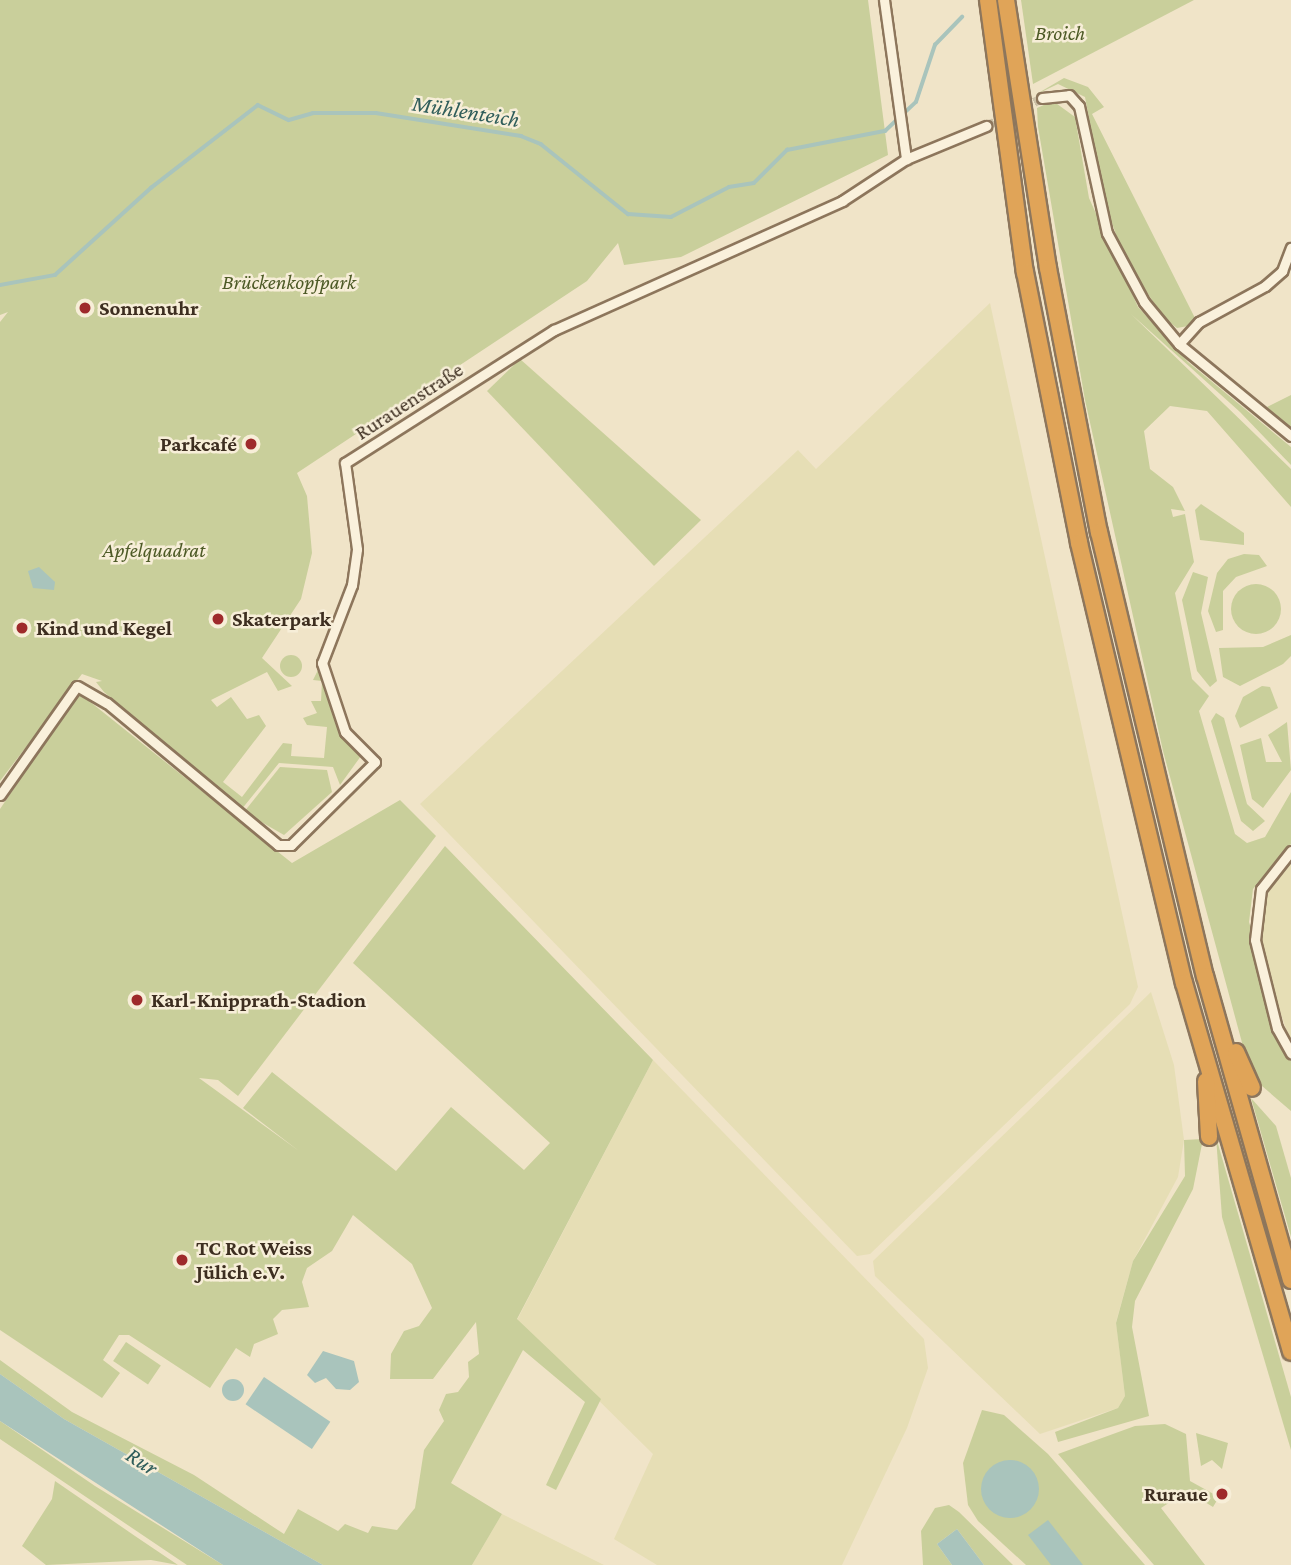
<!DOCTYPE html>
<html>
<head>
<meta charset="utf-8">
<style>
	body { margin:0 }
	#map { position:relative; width:1291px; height:1565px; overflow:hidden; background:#f0e4c8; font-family:"Crimson Pro",serif }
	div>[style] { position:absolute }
	.farmland>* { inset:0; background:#e6deb5 }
	.green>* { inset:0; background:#c9cf9b; transform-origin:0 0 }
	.round { border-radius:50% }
	.water>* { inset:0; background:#a9c4bc; transform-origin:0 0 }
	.stream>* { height:3.5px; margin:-1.75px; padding:0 1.75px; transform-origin:1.75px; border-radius:1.75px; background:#a9c4bc }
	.minor-tunnel>* { height:9px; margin-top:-4.5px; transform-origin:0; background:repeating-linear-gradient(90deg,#ccc0a6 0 9px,transparent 0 13.5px) }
	.roads { filter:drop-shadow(2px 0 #8d765c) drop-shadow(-2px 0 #8d765c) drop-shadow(0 2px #8d765c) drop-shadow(0 -2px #8d765c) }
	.minor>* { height:9px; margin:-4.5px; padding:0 4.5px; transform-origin:4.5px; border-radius:4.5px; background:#faf1dc }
	.motorway>* { height:16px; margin:-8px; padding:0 8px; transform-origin:8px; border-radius:8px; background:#e0a458 }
	.dots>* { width:19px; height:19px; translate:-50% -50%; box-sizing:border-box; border:4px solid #f7eed8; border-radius:50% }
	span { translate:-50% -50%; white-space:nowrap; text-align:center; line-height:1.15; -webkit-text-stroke:5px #f7eed8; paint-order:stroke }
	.park-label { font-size:21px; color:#4d5a26; font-style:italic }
	.poi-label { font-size:21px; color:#3d2e20; font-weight:700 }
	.left { translate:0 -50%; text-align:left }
	.right { translate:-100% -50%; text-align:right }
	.street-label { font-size:21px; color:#3d2e20 }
	.water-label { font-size:23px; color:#2f5d5a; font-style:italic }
</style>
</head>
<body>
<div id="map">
	<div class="farmland">
		<i style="clip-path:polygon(990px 303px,1138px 987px,1130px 1004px,870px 1254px,857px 1256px,420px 804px,798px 450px,816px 469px)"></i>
		<i style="clip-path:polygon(1291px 861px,1291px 1043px,1266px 971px,1260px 925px,1268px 893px)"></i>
		<i style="clip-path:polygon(1151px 992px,1174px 1065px,1184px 1140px,1178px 1177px,1133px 1261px,1116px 1322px,1125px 1396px,1118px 1408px,1040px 1434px,875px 1276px,873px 1261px)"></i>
		<i style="clip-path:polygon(653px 1060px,924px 1339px,928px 1368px,907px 1428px,842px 1565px,657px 1565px,614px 1539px,653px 1454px,517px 1320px)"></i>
		<i style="clip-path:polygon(502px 1514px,604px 1565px,472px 1565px)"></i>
	</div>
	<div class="green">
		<i style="clip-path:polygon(0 0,868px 0,888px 155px,681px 257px,624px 265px,618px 243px,587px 281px,297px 473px,307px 496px,312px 553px,301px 599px,262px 658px,292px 686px,278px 691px,267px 672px,211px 700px,217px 707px,231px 697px,247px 719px,259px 715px,266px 726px,223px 782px,242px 797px,283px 743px,292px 744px,291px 756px,324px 758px,327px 727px,307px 725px,303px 718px,317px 713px,311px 701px,321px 701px,322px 681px,313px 680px,318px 670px,322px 677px,335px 717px,361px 756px,340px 785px,333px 767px,279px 763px,241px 810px,104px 692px,96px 682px,102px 681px,82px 674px,0 781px,0 322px,8px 312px,0 315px)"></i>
		<i style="clip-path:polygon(1021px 0,1194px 0,1033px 84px)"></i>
		<i style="clip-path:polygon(1064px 78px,1088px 87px,1104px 107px,1092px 114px,1196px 320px,1188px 326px,1177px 328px,1163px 317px,1124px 257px,1105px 203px,1085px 97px,1058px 84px,1035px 95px)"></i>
		<i style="clip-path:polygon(1053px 101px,1075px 117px,1089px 198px,1138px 307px,1188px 362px,1291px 447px,1291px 465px,1240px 412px,1131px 314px,1291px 469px,1291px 507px,1207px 411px,1170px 406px,1144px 431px,1150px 469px,1173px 487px,1185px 511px,1171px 509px,1173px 517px,1185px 514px,1194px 562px,1175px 593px,1192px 679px,1209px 696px,1199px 711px,1235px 834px,1247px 843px,1265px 837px,1291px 792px,1291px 844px,1253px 889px,1249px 922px,1291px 1058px,1291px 1111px,1262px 1086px,1247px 1061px,1163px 751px,1085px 400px,1038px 127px,1037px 108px)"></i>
		<i style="clip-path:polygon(520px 359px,701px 520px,654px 566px,487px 391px)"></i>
		<i style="clip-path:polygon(1291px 395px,1291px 428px,1267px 407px)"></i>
		<i style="clip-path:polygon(1201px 504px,1244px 533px,1244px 545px,1200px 540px,1195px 510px)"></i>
		<i style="clip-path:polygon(1244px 554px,1259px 555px,1267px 566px,1236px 577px,1223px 591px,1223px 630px,1216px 632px,1208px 611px,1217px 573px,1228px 559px)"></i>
		<i style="clip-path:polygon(1193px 572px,1208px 577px,1201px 613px,1217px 681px,1210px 687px,1197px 671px,1182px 600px)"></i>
		<i class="round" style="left:1231px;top:584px;width:50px;height:50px"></i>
		<i style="clip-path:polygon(1291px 635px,1291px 656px,1283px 664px,1240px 686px,1223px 677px,1219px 648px,1263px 647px)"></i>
		<i class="round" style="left:280px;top:655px;width:22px;height:22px"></i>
		<i style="clip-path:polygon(1262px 686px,1270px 687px,1278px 708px,1240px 728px,1235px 716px,1243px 697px)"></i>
		<i style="clip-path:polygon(79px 693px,292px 863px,400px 800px,436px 836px,238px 1096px,218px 1080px,199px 1078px,299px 1151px,243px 1108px,272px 1072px,396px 1171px,451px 1107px,524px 1170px,550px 1143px,353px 963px,445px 846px,653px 1060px,517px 1319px,601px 1399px,556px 1490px,546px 1485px,585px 1402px,523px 1350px,451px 1483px,502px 1514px,472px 1565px,323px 1565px,64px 1419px,0 1374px,0 1360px,72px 1412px,194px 1475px,284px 1534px,298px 1509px,338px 1531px,345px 1524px,368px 1533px,372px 1526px,397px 1530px,415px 1508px,424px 1450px,444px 1421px,439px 1410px,446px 1394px,458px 1392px,469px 1377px,468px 1362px,479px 1354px,476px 1322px,433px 1379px,390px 1379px,391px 1354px,404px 1331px,419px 1326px,432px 1308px,412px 1264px,353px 1215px,332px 1251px,307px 1268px,302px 1282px,309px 1307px,282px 1310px,273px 1319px,278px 1334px,254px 1344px,250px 1357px,236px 1348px,210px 1388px,129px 1335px,119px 1335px,103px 1360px,120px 1373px,102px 1398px,0 1330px,0 809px)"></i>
		<i style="clip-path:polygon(1216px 713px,1224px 718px,1247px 804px,1265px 821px,1253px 831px,1241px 821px,1211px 721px)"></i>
		<i style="clip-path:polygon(1287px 722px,1291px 770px,1263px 808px,1252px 799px,1240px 745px,1261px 738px,1266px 762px,1282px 762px,1268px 735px)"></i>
		<i style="clip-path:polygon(280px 767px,327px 770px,332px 792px,284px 835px,244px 812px)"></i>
		<i style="clip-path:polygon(1251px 1098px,1276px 1126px,1291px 1178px,1291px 1237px)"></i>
		<i style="clip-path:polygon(1216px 1137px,1291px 1397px,1291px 1450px,1222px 1217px)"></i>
		<i style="clip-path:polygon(1203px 1139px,1193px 1189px,1135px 1301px,1132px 1327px,1149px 1416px,1058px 1442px,1055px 1432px,1118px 1408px,1125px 1396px,1116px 1323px,1133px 1261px,1185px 1176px,1184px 1140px)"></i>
		<i style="left:126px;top:1342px;width:42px;height:23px;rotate:34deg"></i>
		<i style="clip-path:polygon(982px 1410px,1004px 1415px,1048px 1454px,1145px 1565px,1026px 1565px,978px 1521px,968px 1505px,963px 1463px)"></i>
		<i style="clip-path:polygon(0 1421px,95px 1486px,223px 1565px,187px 1565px,0 1439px)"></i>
		<i style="clip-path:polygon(1165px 1424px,1186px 1434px,1190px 1481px,1219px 1497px,1213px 1507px,1187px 1491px,1161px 1508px,1205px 1565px,1154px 1565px,1058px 1454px,1135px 1426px)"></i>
		<i style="clip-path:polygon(1196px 1433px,1228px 1443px,1222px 1469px,1212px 1460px,1201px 1466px)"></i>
		<i style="clip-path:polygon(55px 1481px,135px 1536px,178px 1565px,151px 1560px,46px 1565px,22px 1546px,52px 1499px)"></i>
		<i style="clip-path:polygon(949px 1505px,959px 1512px,1013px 1565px,984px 1565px,957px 1529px,937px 1544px,952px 1565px,923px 1565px,921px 1531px,935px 1508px)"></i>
	</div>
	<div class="water">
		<i style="clip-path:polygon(39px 567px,55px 582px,54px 590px,33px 588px,28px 571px)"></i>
		<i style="clip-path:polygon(323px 1351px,354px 1361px,359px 1382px,350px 1390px,336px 1389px,326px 1378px,315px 1383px,307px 1375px)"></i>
		<i style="clip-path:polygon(0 1374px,64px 1419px,323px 1565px,223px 1565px,0 1421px)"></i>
		<i style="left:264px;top:1377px;width:80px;height:33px;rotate:34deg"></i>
		<i class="round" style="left:222px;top:1379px;width:22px;height:22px"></i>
		<i class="round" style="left:981px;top:1460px;width:58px;height:58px"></i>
		<i style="clip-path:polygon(1048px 1520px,1083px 1565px,1051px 1565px,1028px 1535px)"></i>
		<i style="clip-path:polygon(957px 1529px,984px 1565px,952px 1565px,937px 1544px)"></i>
	</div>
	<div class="stream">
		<i style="left:0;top:285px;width:56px;rotate:-10.3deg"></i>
		<i style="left:55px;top:275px;width:130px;rotate:-42.2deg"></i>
		<i style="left:151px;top:188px;width:135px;rotate:-37.8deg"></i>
		<i style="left:258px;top:105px;width:34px;rotate:26deg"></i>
		<i style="left:289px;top:120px;width:25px;rotate:-16deg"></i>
		<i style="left:313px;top:113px;width:63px"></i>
		<i style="left:376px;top:113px;width:147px;rotate:9deg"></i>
		<i style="left:521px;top:136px;width:22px;rotate:22deg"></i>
		<i style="left:541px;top:144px;width:112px;rotate:38.8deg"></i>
		<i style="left:628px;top:214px;width:43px;rotate:4deg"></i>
		<i style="left:671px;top:217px;width:65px;rotate:-27.3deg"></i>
		<i style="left:729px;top:187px;width:25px;rotate:-9deg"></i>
		<i style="left:754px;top:183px;width:47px;rotate:-45deg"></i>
		<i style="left:787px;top:150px;width:100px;rotate:-11deg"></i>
		<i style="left:885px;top:131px;width:42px;rotate:-43.1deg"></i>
		<i style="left:916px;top:102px;width:60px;rotate:-71.6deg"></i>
		<i style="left:935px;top:45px;width:39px;rotate:-46deg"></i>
	</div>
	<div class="minor-tunnel">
		<i style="left:986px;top:126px;width:63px;rotate:-26.6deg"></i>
	</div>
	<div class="roads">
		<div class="minor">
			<i style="left:884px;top:0;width:161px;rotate:82.1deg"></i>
			<i style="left:1042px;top:98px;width:27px;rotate:-6deg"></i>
			<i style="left:1069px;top:95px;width:15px;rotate:48deg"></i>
			<i style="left:1079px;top:106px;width:130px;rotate:77.6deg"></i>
			<i style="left:1107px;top:233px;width:78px;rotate:61.8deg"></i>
			<i style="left:1144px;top:302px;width:55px;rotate:50.2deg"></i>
			<i style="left:1179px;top:344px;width:145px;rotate:39.4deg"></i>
			<i style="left:1179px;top:344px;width:30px;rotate:-48deg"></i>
			<i style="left:1199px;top:322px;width:75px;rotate:-28.6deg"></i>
			<i style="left:1265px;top:286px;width:23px;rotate:-41deg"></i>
			<i style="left:1282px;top:271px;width:25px;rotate:-69deg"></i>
			<i style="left:0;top:795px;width:133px;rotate:-54.8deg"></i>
			<i style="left:77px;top:686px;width:34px;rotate:30deg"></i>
			<i style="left:107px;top:703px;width:222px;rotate:39.7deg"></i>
			<i style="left:278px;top:845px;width:13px"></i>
			<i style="left:291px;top:845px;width:118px;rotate:-44.7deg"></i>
			<i style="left:375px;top:762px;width:42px;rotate:-135deg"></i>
			<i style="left:345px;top:732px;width:73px;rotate:-108.4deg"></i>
			<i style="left:322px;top:663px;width:84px;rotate:-69deg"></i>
			<i style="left:352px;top:585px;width:36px;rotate:-82deg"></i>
			<i style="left:357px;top:549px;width:87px;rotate:-97.9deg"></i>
			<i style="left:345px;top:463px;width:248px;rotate:-32.5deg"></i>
			<i style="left:554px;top:330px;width:316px;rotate:-24.1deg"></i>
			<i style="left:842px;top:201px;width:77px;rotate:-33.3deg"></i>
			<i style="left:906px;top:159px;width:87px;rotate:-22.4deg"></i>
			<i style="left:1291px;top:851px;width:48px;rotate:128.3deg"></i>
			<i style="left:1261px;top:889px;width:51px;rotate:96.7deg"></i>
			<i style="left:1255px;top:940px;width:91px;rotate:76deg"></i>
			<i style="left:1277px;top:1028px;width:29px;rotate:61deg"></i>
		</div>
		<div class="motorway">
			<i style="left:988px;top:0;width:275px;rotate:82.3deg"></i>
			<i style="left:1025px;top:272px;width:276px;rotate:78.7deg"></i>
			<i style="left:1079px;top:543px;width:452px;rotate:76.6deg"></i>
			<i style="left:1184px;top:983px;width:384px;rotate:73.8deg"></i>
			<i style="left:1006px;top:0;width:271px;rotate:81.1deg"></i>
			<i style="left:1048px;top:268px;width:269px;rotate:79.1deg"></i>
			<i style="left:1099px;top:532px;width:456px;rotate:76.6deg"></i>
			<i style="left:1205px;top:976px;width:316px;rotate:74.2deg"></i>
			<i style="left:1236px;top:1052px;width:39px;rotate:66deg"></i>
			<i style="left:1206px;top:1081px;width:56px;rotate:86.9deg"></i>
		</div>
	</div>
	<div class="dots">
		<i style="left:85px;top:308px;background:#9e2a2b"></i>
		<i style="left:251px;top:444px;background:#9e2a2b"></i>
		<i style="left:218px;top:619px;background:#9e2a2b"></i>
		<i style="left:22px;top:628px;background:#9e2a2b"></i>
		<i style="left:137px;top:1000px;background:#9e2a2b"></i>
		<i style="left:182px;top:1260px;background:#9e2a2b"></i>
		<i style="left:1222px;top:1494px;background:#9e2a2b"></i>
	</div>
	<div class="park-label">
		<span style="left:1060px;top:33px">Broich</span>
		<span style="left:289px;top:282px">Brückenkopfpark</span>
		<span style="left:154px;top:550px">Apfelquadrat</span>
	</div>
	<div class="poi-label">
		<span class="left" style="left:99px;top:308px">Sonnenuhr</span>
		<span class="right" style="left:237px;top:444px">Parkcafé</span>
		<span class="left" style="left:232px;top:619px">Skaterpark</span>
		<span class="left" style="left:36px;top:628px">Kind und Kegel</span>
		<span class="left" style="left:151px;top:1000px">Karl-Knipprath-Stadion</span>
		<span class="left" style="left:196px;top:1260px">TC Rot Weiss<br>Jülich e.V.</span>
		<span class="right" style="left:1208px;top:1494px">Ruraue</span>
	</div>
	<div class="street-label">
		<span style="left:409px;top:401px;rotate:-33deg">Rurauenstraße</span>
	</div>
	<div class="water-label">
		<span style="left:466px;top:111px;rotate:9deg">Mühlenteich</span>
		<span style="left:142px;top:1461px;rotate:33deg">Rur</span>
	</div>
</div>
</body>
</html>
